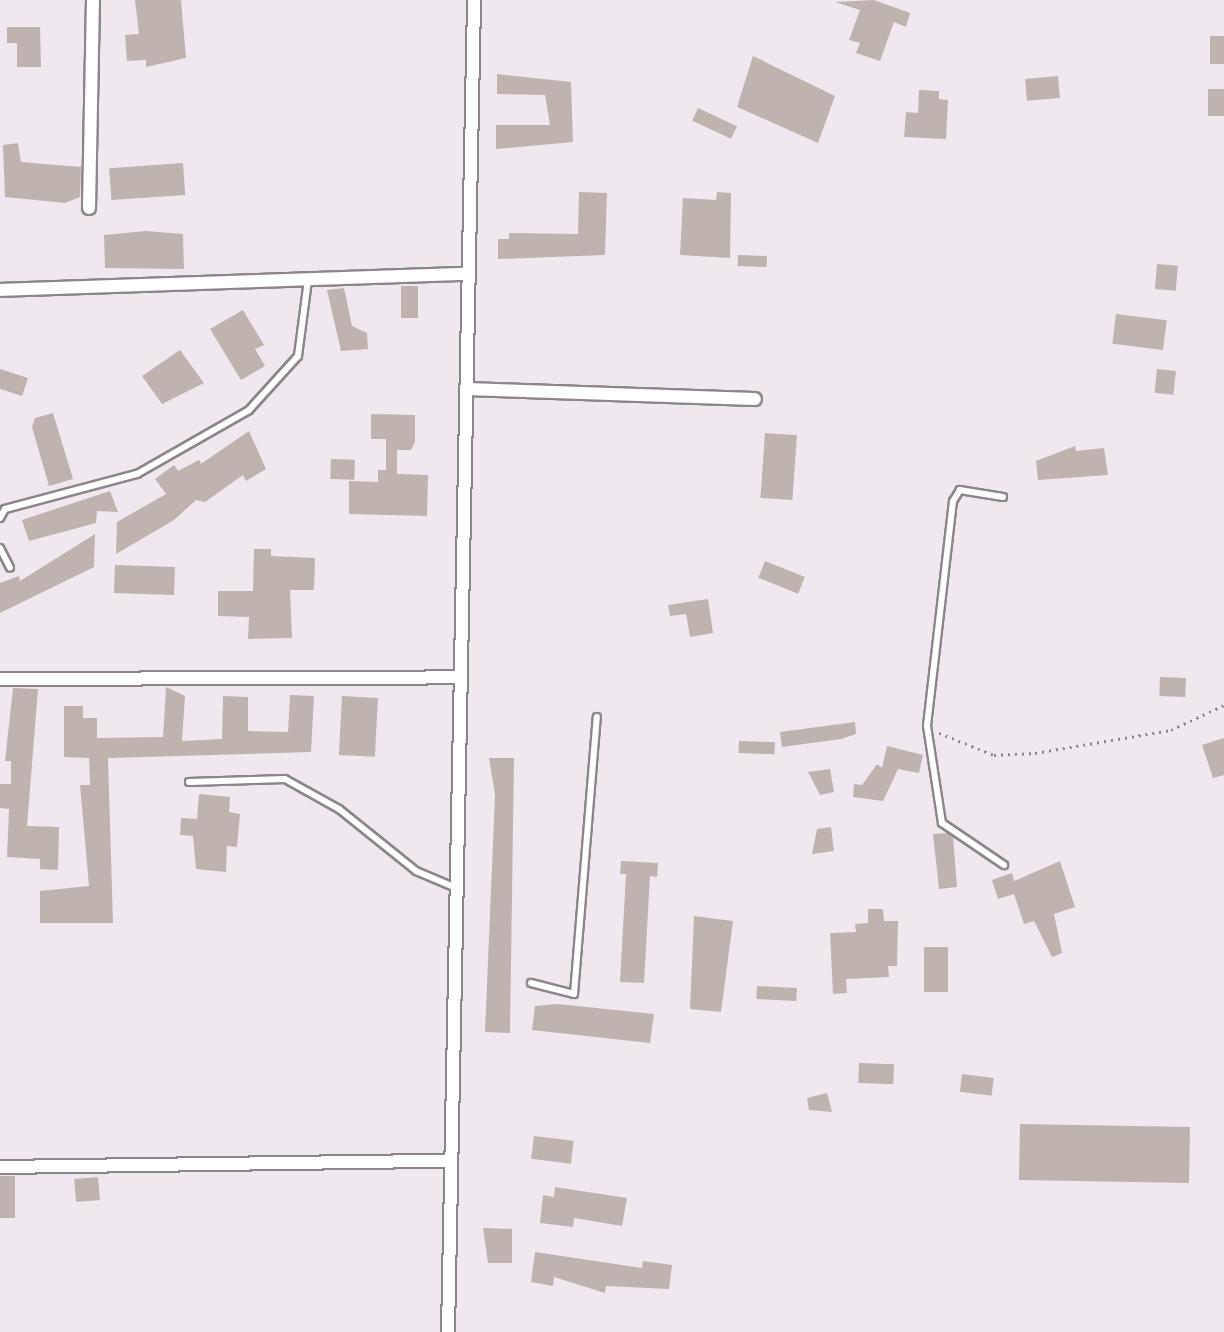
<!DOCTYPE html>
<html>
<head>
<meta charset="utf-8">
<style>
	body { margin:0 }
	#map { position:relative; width:1224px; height:1332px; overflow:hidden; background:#f0e8ef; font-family:"Playfair Display",serif }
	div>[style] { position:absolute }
	.building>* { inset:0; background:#beb3af; transform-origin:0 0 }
	.path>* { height:2.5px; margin-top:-1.25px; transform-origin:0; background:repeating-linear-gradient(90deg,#8b868b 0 2px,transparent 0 7px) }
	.roads { filter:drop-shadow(2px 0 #8c858c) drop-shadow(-2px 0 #8c858c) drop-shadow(0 2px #8c858c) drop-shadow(0 -2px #8c858c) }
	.service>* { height:6px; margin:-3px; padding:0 3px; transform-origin:3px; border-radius:3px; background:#fff }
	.minor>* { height:12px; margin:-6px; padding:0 6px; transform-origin:6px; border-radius:6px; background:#fff }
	span { translate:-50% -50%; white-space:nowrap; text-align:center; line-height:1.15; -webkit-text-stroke:5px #f0e8ef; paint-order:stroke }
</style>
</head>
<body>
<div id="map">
	<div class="building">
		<i style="clip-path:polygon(135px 0,181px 0,186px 58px,146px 67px,146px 60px,127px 61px,125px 35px,139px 34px)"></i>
		<i style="clip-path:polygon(874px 0,910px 13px,906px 27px,894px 22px,880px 61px,856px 53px,860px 43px,849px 40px,860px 10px,835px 2px)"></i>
		<i style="clip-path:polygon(7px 27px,40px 27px,41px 67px,17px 67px,17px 43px,7px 43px)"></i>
		<i style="left:1210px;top:36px;width:14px;height:28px"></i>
		<i style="clip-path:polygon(753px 56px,835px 96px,818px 143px,737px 107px)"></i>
		<i style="clip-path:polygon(497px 74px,571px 82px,573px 142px,496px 149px,496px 125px,550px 125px,545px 95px,497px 94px)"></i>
		<i style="left:1058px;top:76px;width:22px;height:33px;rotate:85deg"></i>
		<i style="left:1208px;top:89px;width:16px;height:27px"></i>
		<i style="clip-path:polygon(919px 90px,939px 91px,939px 99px,948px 100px,946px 139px,904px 137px,906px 112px,918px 113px)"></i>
		<i style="left:698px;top:108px;width:43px;height:14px;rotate:25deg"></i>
		<i style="clip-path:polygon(18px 143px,21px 162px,81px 167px,80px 197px,65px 203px,5px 197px,3px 145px)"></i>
		<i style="left:183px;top:163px;width:32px;height:74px;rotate:86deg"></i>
		<i style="clip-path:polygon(579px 192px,607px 193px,605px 255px,498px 259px,498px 239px,509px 239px,509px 233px,578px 234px)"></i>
		<i style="clip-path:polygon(717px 192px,731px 193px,730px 258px,680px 255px,683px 198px,716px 200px)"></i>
		<i style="clip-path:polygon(146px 231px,183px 234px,184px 269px,105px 268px,104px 235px)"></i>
		<i style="left:738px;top:255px;width:29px;height:11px;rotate:2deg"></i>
		<i style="left:1157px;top:264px;width:21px;height:25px;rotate:5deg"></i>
		<i style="left:401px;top:286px;width:17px;height:32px"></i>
		<i style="clip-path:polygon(344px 288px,352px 326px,367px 333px,368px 349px,341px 351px,327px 290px)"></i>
		<i style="clip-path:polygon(243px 310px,264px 345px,255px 349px,265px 366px,241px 380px,210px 329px)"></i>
		<i style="left:1116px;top:314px;width:51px;height:30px;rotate:7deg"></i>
		<i style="clip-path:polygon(180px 350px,204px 383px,162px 404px,142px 376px)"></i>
		<i style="clip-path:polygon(0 369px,28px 378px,22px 396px,0 389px)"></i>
		<i style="left:1157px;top:369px;width:19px;height:24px;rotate:6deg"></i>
		<i style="clip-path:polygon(53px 413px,73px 479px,49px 486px,32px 427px,35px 418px)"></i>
		<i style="clip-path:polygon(371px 414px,415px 415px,415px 442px,411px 450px,397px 450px,397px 474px,428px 475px,427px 516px,349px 514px,349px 481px,378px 482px,378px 470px,386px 470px,386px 439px,371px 439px)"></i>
		<i style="clip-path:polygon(249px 431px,266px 469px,246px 481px,243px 475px,205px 502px,196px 500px,174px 520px,116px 554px,117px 522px,166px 494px,155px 479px,174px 465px,178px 471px,199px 460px,201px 464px)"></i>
		<i style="left:765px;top:433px;width:32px;height:65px;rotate:4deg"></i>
		<i style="clip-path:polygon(1075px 446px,1076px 451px,1104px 448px,1108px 475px,1038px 480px,1036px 461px)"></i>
		<i style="left:331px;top:459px;width:24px;height:20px;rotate:2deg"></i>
		<i style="clip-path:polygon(110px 491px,118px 512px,97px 511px,96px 523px,29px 541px,22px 520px)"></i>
		<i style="clip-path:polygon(95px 534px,94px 567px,0 613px,0 583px,19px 576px,20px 581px)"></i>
		<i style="clip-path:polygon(254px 549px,271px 549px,271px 556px,315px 558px,314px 590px,290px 590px,292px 638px,248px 639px,249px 617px,218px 616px,218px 591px,253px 591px)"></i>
		<i style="left:765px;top:561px;width:43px;height:18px;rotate:22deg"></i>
		<i style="left:115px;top:565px;width:60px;height:28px;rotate:2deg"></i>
		<i style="clip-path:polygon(708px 599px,713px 633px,690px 637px,686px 614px,670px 616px,668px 605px)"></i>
		<i style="left:1160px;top:677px;width:26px;height:19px;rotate:2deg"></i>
		<i style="clip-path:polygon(166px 687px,185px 696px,182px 741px,222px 739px,223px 696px,248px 697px,248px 731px,288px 732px,290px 695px,314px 696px,311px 752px,108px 758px,113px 923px,40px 923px,40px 891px,89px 886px,80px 785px,90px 785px,89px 758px,64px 757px,64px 706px,83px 706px,83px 718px,97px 718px,97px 738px,163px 737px)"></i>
		<i style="clip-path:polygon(13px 688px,38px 689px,27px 826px,59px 827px,58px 870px,40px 869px,40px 859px,7px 857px,9px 809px,0 808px,0 784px,11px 784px,11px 761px,5px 761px)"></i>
		<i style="left:342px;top:696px;width:36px;height:59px;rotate:3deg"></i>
		<i style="clip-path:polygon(855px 722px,856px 734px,841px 739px,782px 747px,780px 732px)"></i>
		<i style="clip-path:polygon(1224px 738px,1224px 775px,1213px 778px,1202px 745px)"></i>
		<i style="left:739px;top:741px;width:36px;height:12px;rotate:2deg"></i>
		<i style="clip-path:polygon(887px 746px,923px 755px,919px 773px,898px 769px,883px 801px,853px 797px,854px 784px,862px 785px,877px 764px,882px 768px)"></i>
		<i style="clip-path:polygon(489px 758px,514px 758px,510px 1033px,485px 1032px,495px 795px)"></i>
		<i style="clip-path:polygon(830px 769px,834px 792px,820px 795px,808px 772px)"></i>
		<i style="clip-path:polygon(199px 794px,230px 797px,229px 812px,240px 814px,237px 847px,227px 846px,226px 872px,196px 869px,193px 836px,180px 835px,181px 818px,197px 819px)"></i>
		<i style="clip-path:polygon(831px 827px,834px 851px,812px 854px,817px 829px)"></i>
		<i style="clip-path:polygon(947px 833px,953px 837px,957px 887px,939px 889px,933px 834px)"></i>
		<i style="clip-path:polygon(621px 861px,658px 863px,657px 877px,650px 876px,644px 983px,620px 982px,626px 874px,620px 874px)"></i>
		<i style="clip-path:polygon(1060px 861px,1075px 907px,1054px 914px,1062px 953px,1052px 957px,1034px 921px,1024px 924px,1014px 894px,998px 899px,992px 880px,1012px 873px,1014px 881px)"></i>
		<i style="clip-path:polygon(868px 909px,883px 909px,884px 921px,898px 921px,897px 966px,888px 966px,889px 977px,846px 979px,847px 993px,833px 994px,830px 933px,856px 932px,855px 924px,868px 923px)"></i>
		<i style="clip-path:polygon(694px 916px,733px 921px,721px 1012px,690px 1009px)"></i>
		<i style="left:924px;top:947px;width:24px;height:45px"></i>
		<i style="left:757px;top:986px;width:40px;height:13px;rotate:3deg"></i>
		<i style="clip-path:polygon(558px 1004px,654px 1014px,650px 1043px,532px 1030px,535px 1006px)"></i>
		<i style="left:859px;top:1063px;width:35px;height:20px;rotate:2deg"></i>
		<i style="left:962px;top:1074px;width:32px;height:18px;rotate:7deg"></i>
		<i style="clip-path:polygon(827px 1093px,832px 1112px,809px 1110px,807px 1098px)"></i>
		<i style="left:1020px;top:1124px;width:170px;height:56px;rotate:1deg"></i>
		<i style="left:534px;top:1136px;width:40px;height:23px;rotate:7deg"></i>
		<i style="left:0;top:1176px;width:15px;height:42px"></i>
		<i style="left:98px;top:1177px;width:23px;height:24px;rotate:85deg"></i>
		<i style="clip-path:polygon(555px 1187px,627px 1198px,622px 1226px,574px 1218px,573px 1227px,540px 1223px,543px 1195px,554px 1197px)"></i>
		<i style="clip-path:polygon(483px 1228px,512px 1229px,512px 1263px,488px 1263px)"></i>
		<i style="clip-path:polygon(535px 1252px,642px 1268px,643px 1261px,672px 1265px,669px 1289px,606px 1286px,605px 1293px,554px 1277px,553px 1286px,531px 1282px)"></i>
	</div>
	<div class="path">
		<i style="left:939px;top:733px;width:59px;rotate:21.8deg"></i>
		<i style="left:994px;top:755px;width:41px;rotate:-2.8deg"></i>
		<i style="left:1035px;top:753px;width:138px;rotate:-9.6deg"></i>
		<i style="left:1171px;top:730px;width:59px;rotate:-25.3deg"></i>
	</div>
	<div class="roads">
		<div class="service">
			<i style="left:1003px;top:497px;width:44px;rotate:-170.8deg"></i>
			<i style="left:960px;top:490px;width:13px;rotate:122deg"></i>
			<i style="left:953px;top:501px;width:226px;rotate:96.6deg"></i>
			<i style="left:927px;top:726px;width:98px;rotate:81.2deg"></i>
			<i style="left:942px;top:823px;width:75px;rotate:34.1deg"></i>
			<i style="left:0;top:518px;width:10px;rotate:-61deg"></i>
			<i style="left:5px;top:509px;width:137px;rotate:-14.9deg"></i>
			<i style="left:137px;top:474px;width:129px;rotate:-29.7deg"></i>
			<i style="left:249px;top:410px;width:73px;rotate:-47.8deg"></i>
			<i style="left:298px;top:356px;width:77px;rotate:-82.5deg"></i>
			<i style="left:0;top:548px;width:22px;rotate:63deg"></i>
			<i style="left:189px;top:782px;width:96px;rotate:-1.8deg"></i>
			<i style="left:285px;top:779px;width:62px;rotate:29.1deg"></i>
			<i style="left:339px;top:809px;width:99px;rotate:38.8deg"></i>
			<i style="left:416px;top:871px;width:43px;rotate:23deg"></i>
			<i style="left:531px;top:983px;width:44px;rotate:14.3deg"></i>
			<i style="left:574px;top:994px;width:278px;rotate:-85.3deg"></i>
		</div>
		<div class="minor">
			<i style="left:89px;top:208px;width:208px;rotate:-88.9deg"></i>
			<i style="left:0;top:290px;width:468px;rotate:-2deg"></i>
			<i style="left:466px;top:389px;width:289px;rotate:2deg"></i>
			<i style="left:0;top:679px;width:460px;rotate:-0.2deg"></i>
			<i style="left:0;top:1167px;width:451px;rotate:-0.8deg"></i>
			<i style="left:448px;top:1332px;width:1332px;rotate:-88.88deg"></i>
		</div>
	</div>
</div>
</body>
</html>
